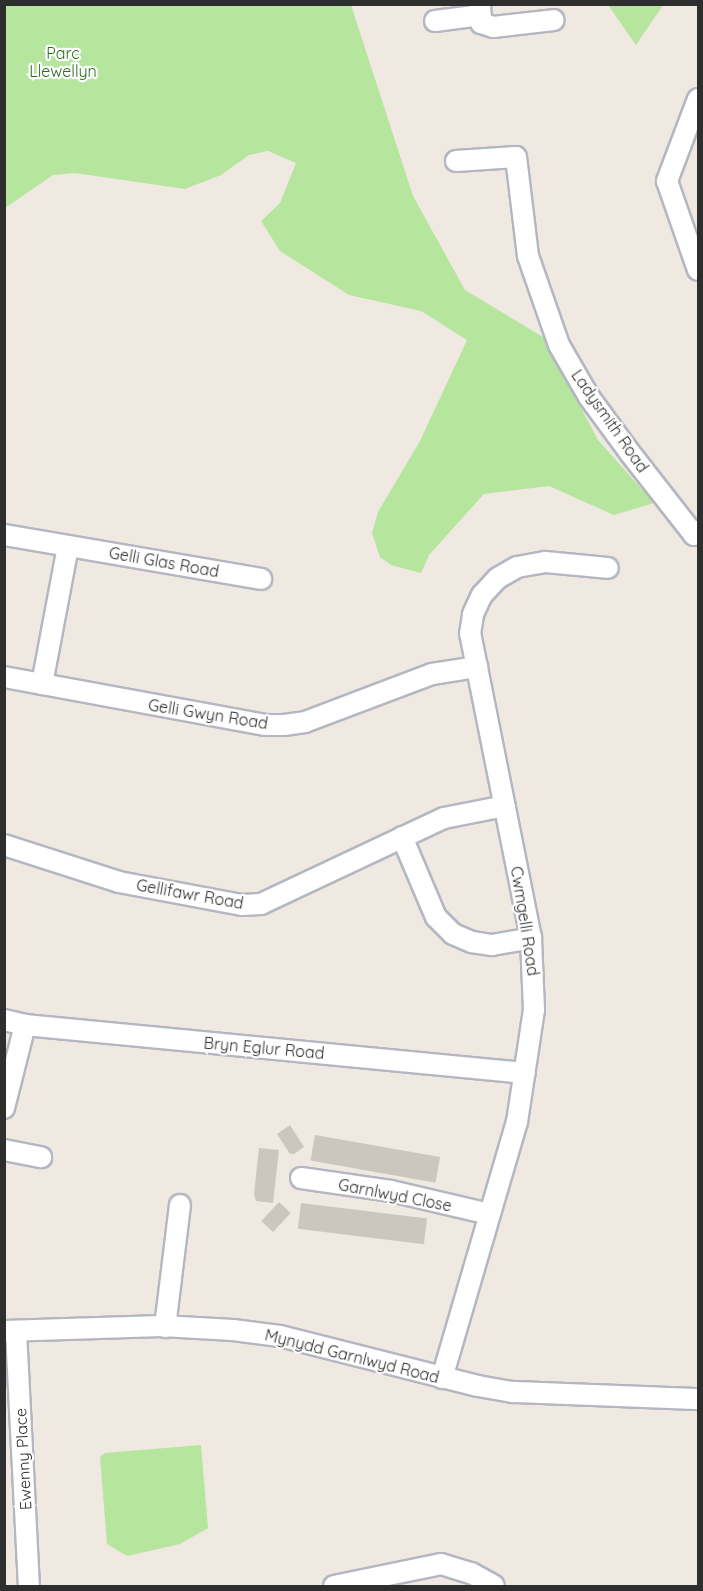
<!DOCTYPE html>
<html>
<head>
<meta charset="utf-8">
<style>
	body { margin:0 }
	#map { position:relative; width:703px; height:1591px; overflow:hidden; background:#efe9e1; font-family:Quicksand,sans-serif }
	div>[style] { position:absolute }
	.green>* { inset:0; background:#b6e59e }
	.building>* { inset:0; background:#cbc7bf; transform-origin:0 0 }
	.roads { filter:drop-shadow(2px 0 #b4b7c1) drop-shadow(-2px 0 #b4b7c1) drop-shadow(0 2px #b4b7c1) drop-shadow(0 -2px #b4b7c1) }
	.minor>* { height:20px; margin:-10px; padding:0 10px; transform-origin:10px; border-radius:10px; background:#fff }
	span { translate:-50% -50%; white-space:nowrap; text-align:center; line-height:1.15; -webkit-text-stroke:4.5px #fff; paint-order:stroke }
	.park-label { font-size:16px; color:#2c6e1b }
	.street-label { font-size:16px; color:#2e2e2e }
	.frame { position:absolute; inset:0; border:6px solid #2e2e2e; pointer-events:none }
</style>
</head>
<body>
<div id="map">
	<div class="green">
		<i style="clip-path:polygon(5px 4px,351px 5px,413px 196px,465px 290px,543px 337px,598px 440px,654px 503px,614px 515px,549px 486px,484px 494px,429px 555px,421px 573px,391px 565px,380px 557px,372px 533px,378px 512px,420px 441px,467px 340px,421px 311px,349px 295px,280px 251px,261px 221px,280px 203px,296px 163px,268px 151px,249px 155px,221px 175px,185px 189px,75px 173px,53px 175px,5px 208px)"></i>
		<i style="clip-path:polygon(608px 5px,663px 5px,636px 45px)"></i>
		<i style="clip-path:polygon(201px 1445px,208px 1528px,180px 1544px,127px 1556px,107px 1544px,100px 1457px,105px 1453px)"></i>
	</div>
	<div class="building">
		<i style="clip-path:polygon(290px 1125px,304px 1147px,294px 1154px,290px 1154px,277px 1134px)"></i>
		<i style="left:315px;top:1135px;width:127px;height:26px;rotate:10deg"></i>
		<i style="clip-path:polygon(259px 1148px,279px 1150px,273px 1203px,256px 1201px,254px 1194px)"></i>
		<i style="left:279px;top:1202px;width:16px;height:26px;rotate:43deg"></i>
		<i style="left:301px;top:1203px;width:127px;height:26px;rotate:7deg"></i>
	</div>
	<div class="roads">
		<div class="minor">
			<i style="left:480px;top:4px;width:19px;rotate:87deg"></i>
			<i style="left:481px;top:23px;width:13px;rotate:18deg"></i>
			<i style="left:493px;top:27px;width:61px;rotate:-6.5deg"></i>
			<i style="left:435px;top:21px;width:46px;rotate:-7.4deg"></i>
			<i style="left:698px;top:99px;width:88px;rotate:110.7deg"></i>
			<i style="left:667px;top:181px;width:94px;rotate:70.8deg"></i>
			<i style="left:456px;top:161px;width:60px;rotate:-3.8deg"></i>
			<i style="left:516px;top:157px;width:100px;rotate:83.1deg"></i>
			<i style="left:528px;top:256px;width:94px;rotate:70.8deg"></i>
			<i style="left:559px;top:345px;width:60px;rotate:60deg"></i>
			<i style="left:589px;top:397px;width:69px;rotate:53.8deg"></i>
			<i style="left:630px;top:453px;width:104px;rotate:52deg"></i>
			<i style="left:694px;top:535px;width:6px;rotate:-45deg"></i>
			<i style="left:4px;top:535px;width:261px;rotate:9.7deg"></i>
			<i style="left:4px;top:677px;width:265px;rotate:10.4deg"></i>
			<i style="left:265px;top:725px;width:19px"></i>
			<i style="left:284px;top:725px;width:21px;rotate:-8deg"></i>
			<i style="left:305px;top:722px;width:136px;rotate:-20.7deg"></i>
			<i style="left:432px;top:674px;width:46px;rotate:-8.8deg"></i>
			<i style="left:42px;top:684px;width:140px;rotate:-79.3deg"></i>
			<i style="left:402px;top:837px;width:87px;rotate:67deg"></i>
			<i style="left:436px;top:917px;width:24px;rotate:45deg"></i>
			<i style="left:453px;top:934px;width:21px;rotate:23deg"></i>
			<i style="left:472px;top:942px;width:20px;rotate:9deg"></i>
			<i style="left:492px;top:945px;width:40px;rotate:-10deg"></i>
			<i style="left:4px;top:845px;width:121px;rotate:17.8deg"></i>
			<i style="left:119px;top:882px;width:125px;rotate:10.6deg"></i>
			<i style="left:242px;top:905px;width:19px;rotate:-3deg"></i>
			<i style="left:261px;top:904px;width:202px;rotate:-25.2deg"></i>
			<i style="left:444px;top:818px;width:62px;rotate:-11.1deg"></i>
			<i style="left:4px;top:1020px;width:22px;rotate:13deg"></i>
			<i style="left:25px;top:1025px;width:502px;rotate:5.48deg"></i>
			<i style="left:4px;top:1108px;width:86px;rotate:-75.8deg"></i>
			<i style="left:4px;top:1150px;width:38px;rotate:11deg"></i>
			<i style="left:301px;top:1178px;width:91px;rotate:8.2deg"></i>
			<i style="left:391px;top:1191px;width:101px;rotate:13.2deg"></i>
			<i style="left:165px;top:1327px;width:123px;rotate:-83deg"></i>
			<i style="left:4px;top:1331px;width:158px;rotate:-1.8deg"></i>
			<i style="left:162px;top:1326px;width:71px;rotate:3.2deg"></i>
			<i style="left:233px;top:1330px;width:47px;rotate:7.3deg"></i>
			<i style="left:280px;top:1336px;width:204px;rotate:14.2deg"></i>
			<i style="left:478px;top:1386px;width:36px;rotate:10deg"></i>
			<i style="left:513px;top:1392px;width:185px;rotate:2.2deg"></i>
			<i style="left:16px;top:1331px;width:255px;rotate:87.1deg"></i>
			<i style="left:442px;top:1378px;width:267px;rotate:-73.7deg"></i>
			<i style="left:517px;top:1122px;width:113px;rotate:-81.4deg"></i>
			<i style="left:534px;top:1010px;width:72px;rotate:-92.4deg"></i>
			<i style="left:531px;top:938px;width:310px;rotate:-101.3deg"></i>
			<i style="left:470px;top:634px;width:20px;rotate:-81deg"></i>
			<i style="left:473px;top:614px;width:21px;rotate:-65deg"></i>
			<i style="left:482px;top:595px;width:23px;rotate:-47deg"></i>
			<i style="left:498px;top:578px;width:22px;rotate:-30deg"></i>
			<i style="left:517px;top:567px;width:28px;rotate:-10deg"></i>
			<i style="left:545px;top:562px;width:63px;rotate:5.4deg"></i>
			<i style="left:334px;top:1586px;width:109px;rotate:-11.6deg"></i>
			<i style="left:441px;top:1564px;width:31px;rotate:17deg"></i>
			<i style="left:471px;top:1573px;width:26px;rotate:29deg"></i>
		</div>
	</div>
	<div class="park-label">
		<span style="left:63px;top:62px">Parc<br>Llewellyn</span>
	</div>
	<div class="street-label">
		<span style="left:610px;top:421px;rotate:55deg">Ladysmith Road</span>
		<span style="left:164px;top:562px;rotate:10deg">Gelli Glas Road</span>
		<span style="left:208px;top:714px;rotate:9deg">Gelli Gwyn Road</span>
		<span style="left:190px;top:894px;rotate:10deg">Gellifawr Road</span>
		<span style="left:525px;top:921px;rotate:81deg">Cwmgelli Road</span>
		<span style="left:264px;top:1048px;rotate:5deg">Bryn Eglur Road</span>
		<span style="left:395px;top:1195px;rotate:11deg">Garnlwyd Close</span>
		<span style="left:352px;top:1356px;rotate:14deg">Mynydd Garnlwyd Road</span>
		<span style="left:23px;top:1459px;rotate:-93deg">Ewenny Place</span>
	</div>
	<div class="frame"></div>
</div>
</body>
</html>
